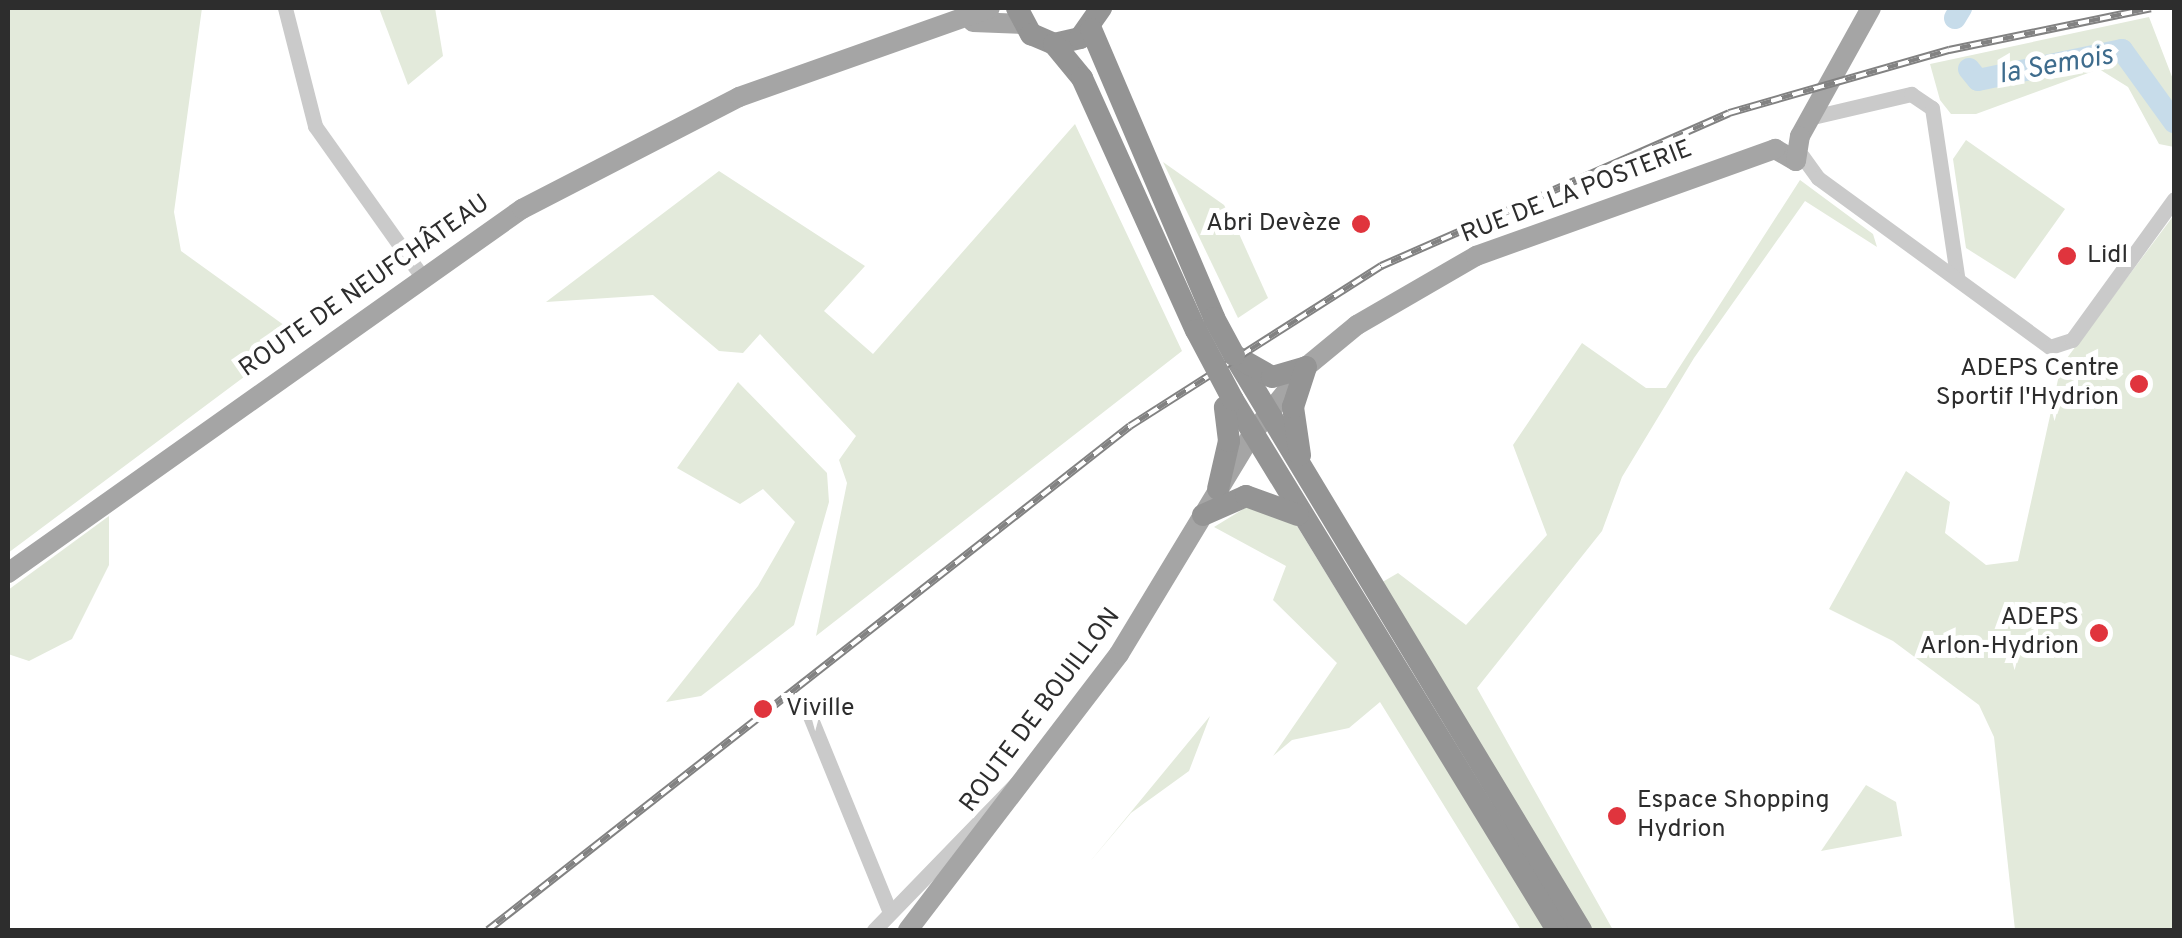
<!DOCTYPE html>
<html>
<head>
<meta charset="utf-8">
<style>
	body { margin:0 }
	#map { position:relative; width:2182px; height:938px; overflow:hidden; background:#fff; font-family:Overpass,sans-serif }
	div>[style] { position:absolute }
	.green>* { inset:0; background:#e3eadb }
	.river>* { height:22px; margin:-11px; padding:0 11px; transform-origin:11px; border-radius:11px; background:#c7dcea }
	.minor>* { height:15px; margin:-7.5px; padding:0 7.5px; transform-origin:7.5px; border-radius:7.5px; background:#cacaca }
	.major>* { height:20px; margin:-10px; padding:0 10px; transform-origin:10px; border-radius:10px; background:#a5a5a5 }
	.highway>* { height:22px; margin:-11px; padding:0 11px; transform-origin:11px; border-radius:11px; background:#949494 }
	.rail>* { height:8px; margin-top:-4px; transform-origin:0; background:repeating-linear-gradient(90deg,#fff 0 11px,#828282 0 22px); box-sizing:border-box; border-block:2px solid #828282 }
	.highway-bridge>* { height:22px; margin:-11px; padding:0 11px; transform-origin:11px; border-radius:11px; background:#949494 }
	.dots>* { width:28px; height:28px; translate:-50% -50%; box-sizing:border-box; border:5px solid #fff; border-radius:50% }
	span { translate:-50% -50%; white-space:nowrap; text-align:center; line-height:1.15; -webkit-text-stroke:10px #fff; paint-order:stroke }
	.street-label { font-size:25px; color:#2d2d2d }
	.poi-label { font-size:25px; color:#2d2d2d }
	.right { translate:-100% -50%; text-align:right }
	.left { translate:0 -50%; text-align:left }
	.water-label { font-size:28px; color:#3e6c8d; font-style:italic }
	.frame { position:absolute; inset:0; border:10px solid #2d2d2d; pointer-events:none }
</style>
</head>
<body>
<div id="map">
	<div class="green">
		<i style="clip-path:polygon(8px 8px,202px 8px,174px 212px,181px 251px,299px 336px,8px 553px)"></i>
		<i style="clip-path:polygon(379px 8px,435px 8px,443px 56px,408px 85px)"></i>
		<i style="clip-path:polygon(2149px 17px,2174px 82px,2174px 147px,2159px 144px,2128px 87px,2099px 69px,1976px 114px,1951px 114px,1940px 100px,1930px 64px)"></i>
		<i style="clip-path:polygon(1075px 124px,1182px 351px,816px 636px,847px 483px,839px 460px,856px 436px,760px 334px,743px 353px,719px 351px,653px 295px,546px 302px,719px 171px,865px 266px,824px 311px,873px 354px)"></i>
		<i style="clip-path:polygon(1966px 140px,2065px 209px,2015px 279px,1966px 248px,1953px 159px)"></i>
		<i style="clip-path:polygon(1163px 162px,1224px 205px,1236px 227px,1268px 298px,1238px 318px)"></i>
		<i style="clip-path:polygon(1800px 180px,1873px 234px,1877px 247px,1805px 201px,1694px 358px,1622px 477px,1602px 531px,1477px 688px,1613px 930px,1592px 930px,1379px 584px,1398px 573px,1466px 625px,1547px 535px,1513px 445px,1582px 343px,1646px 388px,1666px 388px)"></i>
		<i style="clip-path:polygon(2174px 215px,2174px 930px,2015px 930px,1994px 737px,1979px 705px,1893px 641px,1829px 609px,1906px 471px,1950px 502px,1945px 533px,1986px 565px,2018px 561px,2061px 366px)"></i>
		<i style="clip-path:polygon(738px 382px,827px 473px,829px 502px,794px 625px,701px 696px,666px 702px,758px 586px,795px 522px,763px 489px,740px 504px,677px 468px)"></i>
		<i style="clip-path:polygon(1250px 505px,1294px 521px,1545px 930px,1521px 930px,1380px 702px,1349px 728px,1292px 740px,1273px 756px,1337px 663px,1273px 600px,1286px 566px,1214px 527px)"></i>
		<i style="clip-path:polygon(109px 516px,109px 565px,72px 639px,29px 661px,8px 654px,8px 590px)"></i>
		<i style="clip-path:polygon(1210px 716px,1189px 771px,1131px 813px,1088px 864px)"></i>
		<i style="clip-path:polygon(1866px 785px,1896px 802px,1902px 836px,1821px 851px)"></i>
	</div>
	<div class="river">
		<i style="left:1955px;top:18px;width:12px;rotate:-59deg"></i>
		<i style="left:1969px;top:69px;width:14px;rotate:51deg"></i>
		<i style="left:1978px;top:80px;width:147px;rotate:-11.8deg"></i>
		<i style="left:2122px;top:50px;width:89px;rotate:54.2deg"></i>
	</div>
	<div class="minor">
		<i style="left:285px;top:8px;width:122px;rotate:75.7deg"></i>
		<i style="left:315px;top:126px;width:181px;rotate:54.6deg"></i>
		<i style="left:1817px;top:116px;width:97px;rotate:-13.2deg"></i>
		<i style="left:1911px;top:94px;width:25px;rotate:34deg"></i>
		<i style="left:1932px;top:108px;width:170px;rotate:81.5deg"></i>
		<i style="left:1802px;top:156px;width:27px;rotate:54deg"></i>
		<i style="left:1818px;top:178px;width:287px;rotate:36.1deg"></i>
		<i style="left:2050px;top:347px;width:23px;rotate:-18deg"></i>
		<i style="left:2072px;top:340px;width:174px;rotate:-54.1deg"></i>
		<i style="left:805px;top:704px;width:225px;rotate:67.8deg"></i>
		<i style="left:874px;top:930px;width:214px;rotate:-45.9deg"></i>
	</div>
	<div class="major">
		<i style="left:973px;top:22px;width:50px;rotate:2.3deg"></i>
		<i style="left:1800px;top:136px;width:146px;rotate:-61deg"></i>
		<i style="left:1775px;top:149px;width:24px;rotate:30deg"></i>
		<i style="left:1796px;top:161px;width:25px;rotate:-81deg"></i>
		<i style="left:8px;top:573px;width:630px;rotate:-35.31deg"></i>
		<i style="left:522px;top:209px;width:244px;rotate:-27.3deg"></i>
		<i style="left:739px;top:97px;width:266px;rotate:-19.5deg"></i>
		<i style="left:908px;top:930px;width:347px;rotate:-52.6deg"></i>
		<i style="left:1119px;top:654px;width:257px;rotate:-58.8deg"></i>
		<i style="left:1252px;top:434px;width:86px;rotate:-51.1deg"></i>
		<i style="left:1306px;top:367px;width:66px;rotate:-39.5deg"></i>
		<i style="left:1357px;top:325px;width:138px;rotate:-30.1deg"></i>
		<i style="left:1476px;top:256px;width:318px;rotate:-19.7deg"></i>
	</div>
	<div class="highway">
		<i style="left:1017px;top:8px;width:30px;rotate:62deg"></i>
		<i style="left:1031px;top:34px;width:25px;rotate:23deg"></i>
		<i style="left:1054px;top:44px;width:27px;rotate:-13deg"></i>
		<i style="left:1080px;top:38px;width:37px;rotate:-55deg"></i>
		<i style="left:1091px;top:29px;width:314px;rotate:66.9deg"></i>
		<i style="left:1054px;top:44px;width:44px;rotate:50.5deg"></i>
		<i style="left:1082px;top:78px;width:277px;rotate:65.7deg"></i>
		<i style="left:1234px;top:355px;width:672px;rotate:58.89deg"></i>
		<i style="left:1237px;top:357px;width:40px;rotate:29.7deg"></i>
		<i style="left:1272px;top:377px;width:35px;rotate:-16deg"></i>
		<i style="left:1233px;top:400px;width:621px;rotate:58.56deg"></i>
		<i style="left:1300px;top:455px;width:49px;rotate:-98.3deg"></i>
		<i style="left:1293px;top:407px;width:42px;rotate:-72deg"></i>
		<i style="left:1218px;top:489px;width:49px;rotate:-77.1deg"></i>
		<i style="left:1229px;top:441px;width:34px;rotate:-97deg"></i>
		<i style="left:1203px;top:515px;width:47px;rotate:-23.8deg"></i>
		<i style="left:1246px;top:496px;width:55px;rotate:20.1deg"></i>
	</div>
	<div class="rail">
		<i style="left:488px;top:930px;width:816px;rotate:-38.13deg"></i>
		<i style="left:1130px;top:426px;width:298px;rotate:-32.5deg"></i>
		<i style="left:1381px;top:266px;width:380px;rotate:-23.7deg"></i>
		<i style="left:1729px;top:113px;width:229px;rotate:-16deg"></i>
		<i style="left:1949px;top:50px;width:206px;rotate:-11.7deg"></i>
	</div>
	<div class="highway-bridge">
		<i style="left:1214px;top:318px;width:42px;rotate:61.6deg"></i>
		<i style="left:1196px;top:330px;width:79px;rotate:62.1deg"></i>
	</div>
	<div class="dots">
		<i style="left:1361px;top:224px;background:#e0343d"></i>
		<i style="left:2067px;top:256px;background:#e0343d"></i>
		<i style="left:2139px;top:384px;background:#e0343d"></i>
		<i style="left:2099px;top:633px;background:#e0343d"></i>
		<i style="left:763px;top:709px;background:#e0343d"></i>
		<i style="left:1617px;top:816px;background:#e0343d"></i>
	</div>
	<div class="street-label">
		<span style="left:1577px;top:193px;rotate:-21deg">RUE DE LA POSTERIE</span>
		<span style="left:365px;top:287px;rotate:-35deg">ROUTE DE NEUFCHÂTEAU</span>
		<span style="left:1041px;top:711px;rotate:-53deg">ROUTE DE BOUILLON</span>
	</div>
	<div class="poi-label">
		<span class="right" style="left:1341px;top:224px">Abri Devèze</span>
		<span class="left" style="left:2087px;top:256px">Lidl</span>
		<span class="right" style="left:2119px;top:384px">ADEPS Centre<br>Sportif l'Hydrion</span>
		<span class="right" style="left:2079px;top:633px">ADEPS<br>Arlon-Hydrion</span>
		<span class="left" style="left:786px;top:709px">Viville</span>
		<span class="left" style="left:1637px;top:816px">Espace Shopping<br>Hydrion</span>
	</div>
	<div class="water-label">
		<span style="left:2056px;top:66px;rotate:-10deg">la Semois</span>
	</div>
	<div class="frame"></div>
</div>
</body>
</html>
